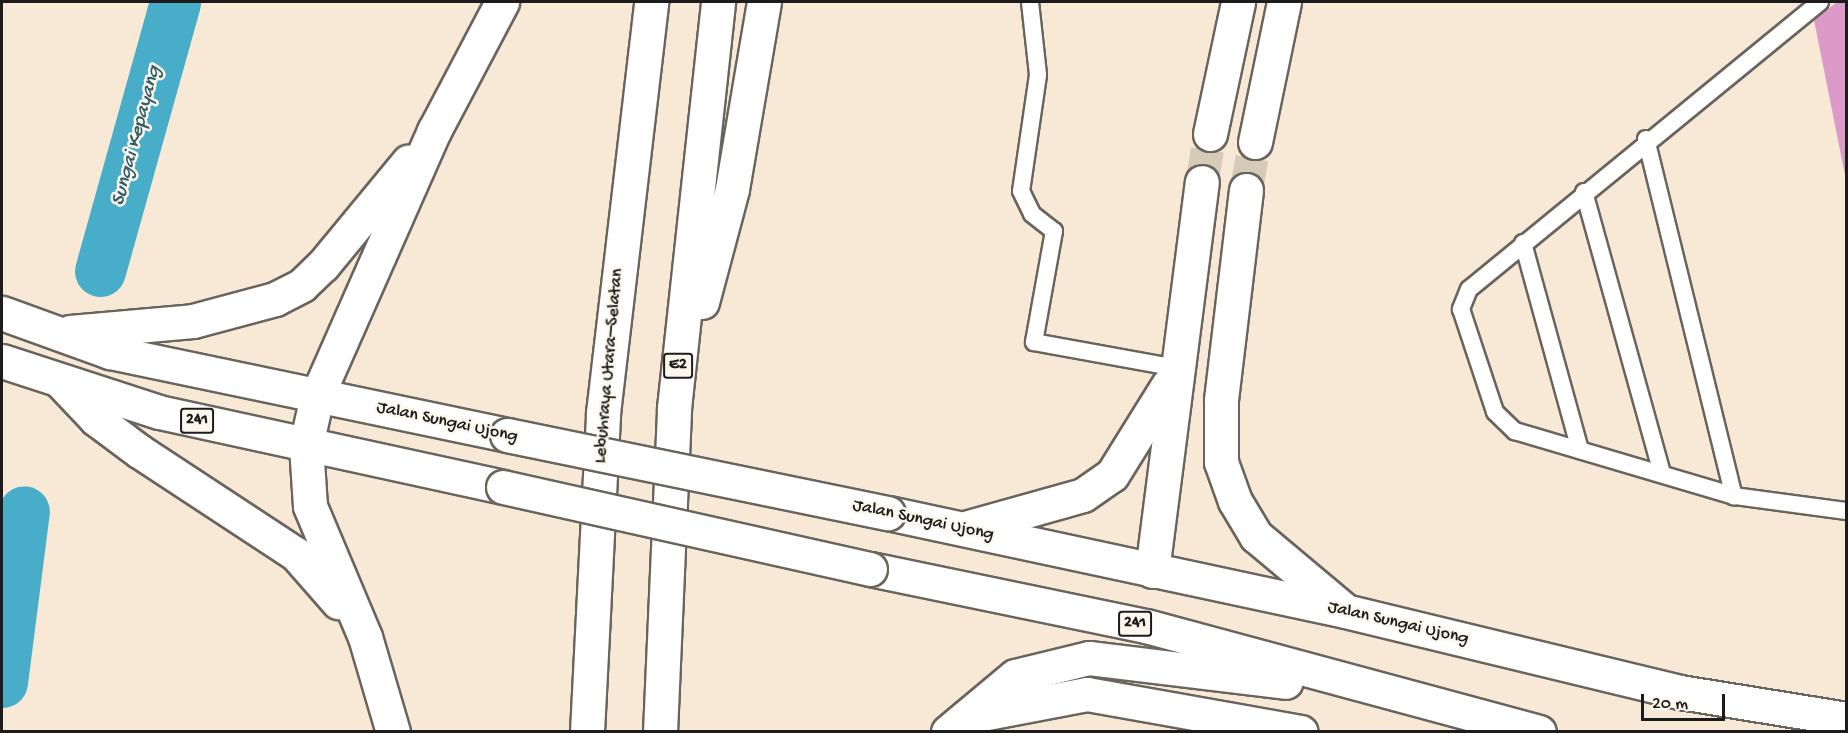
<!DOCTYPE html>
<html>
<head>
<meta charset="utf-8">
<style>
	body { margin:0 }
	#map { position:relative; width:1848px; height:733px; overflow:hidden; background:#f7e9d5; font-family:"Gochi Hand",sans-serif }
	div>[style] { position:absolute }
	.river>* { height:51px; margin:-25.5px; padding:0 25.5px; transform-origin:25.5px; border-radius:25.5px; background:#48adc8 }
	.building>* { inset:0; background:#db9ac7 }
	.highway-tunnel>* { height:33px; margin-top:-16.5px; transform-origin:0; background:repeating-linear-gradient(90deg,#d6cab9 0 33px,transparent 0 49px) }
	.roads { filter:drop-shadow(2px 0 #69645d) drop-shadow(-2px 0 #69645d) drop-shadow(0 2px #69645d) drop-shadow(0 -2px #69645d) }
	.lane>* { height:16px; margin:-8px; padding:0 8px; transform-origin:8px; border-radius:8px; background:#fff }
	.highway>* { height:33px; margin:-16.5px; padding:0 16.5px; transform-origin:16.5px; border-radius:16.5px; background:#fff }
	.bridges { filter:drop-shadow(2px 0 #69645d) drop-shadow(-2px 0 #69645d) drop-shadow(0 2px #69645d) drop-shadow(0 -2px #69645d) }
	.highway-bridge>* { height:33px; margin:-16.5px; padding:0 16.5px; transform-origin:16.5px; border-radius:16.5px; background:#fff }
	span { translate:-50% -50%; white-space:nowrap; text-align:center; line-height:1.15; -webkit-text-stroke:5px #fbf7ec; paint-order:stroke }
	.shield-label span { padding:2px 4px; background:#fbf7ec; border:2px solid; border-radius:4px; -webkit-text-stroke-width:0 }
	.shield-label { font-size:16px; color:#1c1c1c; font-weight:700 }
	.street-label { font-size:18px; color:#1c1c1c }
	.water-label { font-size:20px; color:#305d69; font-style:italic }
	.frame { position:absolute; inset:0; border:3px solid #1c1c1c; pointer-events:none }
	.scale { position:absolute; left:1641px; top:694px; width:84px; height:27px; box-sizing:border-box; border:3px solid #1c1c1c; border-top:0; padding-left:8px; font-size:18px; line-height:21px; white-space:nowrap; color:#1c1c1c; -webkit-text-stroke:4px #fbf7ec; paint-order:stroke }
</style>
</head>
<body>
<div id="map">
	<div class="river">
		<i style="left:100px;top:271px;width:279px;rotate:-74.4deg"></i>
		<i style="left:2px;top:682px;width:172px;rotate:-82.7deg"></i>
	</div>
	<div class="building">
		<i style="clip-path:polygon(1837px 2px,1846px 2px,1845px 175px,1814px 20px)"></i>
	</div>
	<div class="highway-tunnel">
		<i style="left:1202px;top:182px;width:49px;rotate:-80.5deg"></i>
		<i style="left:1246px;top:190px;width:49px;rotate:-79.4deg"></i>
	</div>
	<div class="roads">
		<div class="lane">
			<i style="left:1030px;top:2px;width:73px;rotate:83.7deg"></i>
			<i style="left:1038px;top:75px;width:117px;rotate:98.3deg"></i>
			<i style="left:1021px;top:191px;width:25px;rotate:64deg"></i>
			<i style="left:1032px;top:214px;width:28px;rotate:38deg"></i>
			<i style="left:1054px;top:231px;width:113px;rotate:100.2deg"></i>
			<i style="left:1034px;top:342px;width:145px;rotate:10.3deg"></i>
			<i style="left:1820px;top:2px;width:453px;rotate:140.7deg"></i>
			<i style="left:1469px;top:289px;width:22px;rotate:112deg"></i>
			<i style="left:1461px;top:309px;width:108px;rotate:71.7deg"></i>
			<i style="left:1495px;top:412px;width:28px;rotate:44deg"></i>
			<i style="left:1515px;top:431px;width:228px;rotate:16.5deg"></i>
			<i style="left:1734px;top:496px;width:113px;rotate:7.6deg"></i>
			<i style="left:1646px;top:139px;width:368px;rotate:76.2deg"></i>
			<i style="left:1584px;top:192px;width:293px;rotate:74.5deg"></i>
			<i style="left:1523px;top:243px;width:215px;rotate:74.6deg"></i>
		</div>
		<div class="highway">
			<i style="left:1210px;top:134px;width:135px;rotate:-78deg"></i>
			<i style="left:1255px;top:142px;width:143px;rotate:-78.3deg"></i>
			<i style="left:1246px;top:190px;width:212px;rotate:96.8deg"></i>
			<i style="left:1221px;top:401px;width:61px;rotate:90deg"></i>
			<i style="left:1221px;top:462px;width:41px;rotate:70.3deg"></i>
			<i style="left:1235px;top:501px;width:41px;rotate:59deg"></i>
			<i style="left:1256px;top:536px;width:112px;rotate:39.9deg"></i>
			<i style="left:702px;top:302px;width:117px;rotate:-75.1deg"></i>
			<i style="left:732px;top:189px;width:190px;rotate:-80.3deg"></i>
			<i style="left:2px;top:313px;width:115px;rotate:19.9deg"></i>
			<i style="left:110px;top:352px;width:406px;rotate:11.8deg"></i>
			<i style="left:70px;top:332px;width:123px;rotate:-5.1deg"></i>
			<i style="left:193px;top:321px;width:85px;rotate:-15deg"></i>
			<i style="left:275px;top:299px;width:30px;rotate:-27deg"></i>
			<i style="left:302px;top:285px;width:29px;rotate:-44deg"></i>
			<i style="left:323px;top:265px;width:134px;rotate:-50.5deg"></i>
			<i style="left:2px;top:361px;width:165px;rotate:18deg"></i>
			<i style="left:159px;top:412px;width:352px;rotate:12.3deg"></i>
			<i style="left:59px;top:380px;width:54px;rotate:46.5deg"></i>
			<i style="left:96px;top:419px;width:54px;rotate:36.7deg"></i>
			<i style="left:139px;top:451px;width:188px;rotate:33.3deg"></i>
			<i style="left:296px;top:554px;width:64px;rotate:48.8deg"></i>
			<i style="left:888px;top:513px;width:467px;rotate:12.1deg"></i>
			<i style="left:1345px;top:611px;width:345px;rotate:13.6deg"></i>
			<i style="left:1680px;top:692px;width:168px;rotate:9.2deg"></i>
			<i style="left:969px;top:527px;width:118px;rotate:-15.7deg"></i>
			<i style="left:1083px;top:495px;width:35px;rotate:-35deg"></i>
			<i style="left:1112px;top:475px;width:106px;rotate:-58.1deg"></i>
			<i style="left:870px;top:569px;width:282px;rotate:11.7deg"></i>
			<i style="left:1146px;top:626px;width:407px;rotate:15.1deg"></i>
			<i style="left:1152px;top:571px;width:392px;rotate:-82.7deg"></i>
			<i style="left:966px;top:717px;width:123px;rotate:-10.8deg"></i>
			<i style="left:1087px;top:694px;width:217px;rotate:10.1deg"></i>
			<i style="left:393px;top:732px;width:99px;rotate:-106.4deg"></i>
			<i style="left:365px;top:637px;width:142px;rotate:-112.8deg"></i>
			<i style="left:310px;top:506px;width:61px;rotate:-93.8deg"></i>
			<i style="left:306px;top:445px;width:50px;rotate:-77.3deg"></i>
			<i style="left:317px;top:396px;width:290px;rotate:-66.2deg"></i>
			<i style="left:434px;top:131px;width:146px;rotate:-62.2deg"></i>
			<i style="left:587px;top:732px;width:319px;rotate:-87.1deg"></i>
			<i style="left:603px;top:413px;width:414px;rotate:-83.3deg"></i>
			<i style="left:660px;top:732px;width:324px;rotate:-87.5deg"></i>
			<i style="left:674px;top:408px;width:408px;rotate:-83.8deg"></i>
			<i style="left:948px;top:732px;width:87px;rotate:-39.9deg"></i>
			<i style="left:1015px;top:676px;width:76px;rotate:-13.7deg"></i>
			<i style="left:1089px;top:658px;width:198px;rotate:6.9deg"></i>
		</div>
	</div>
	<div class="bridges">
		<div class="highway-bridge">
			<i style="left:507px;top:435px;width:389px;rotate:11.6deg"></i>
			<i style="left:503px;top:487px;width:376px;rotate:12.6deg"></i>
		</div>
	</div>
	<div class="shield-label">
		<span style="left:678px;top:366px">E2</span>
		<span style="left:197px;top:421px">241</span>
		<span style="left:1135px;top:624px">241</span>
	</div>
	<div class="street-label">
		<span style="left:610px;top:366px;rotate:-85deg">Lebuhraya Utara–Selatan</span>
		<span style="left:447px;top:423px;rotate:12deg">Jalan Sungai Ujong</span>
		<span style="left:923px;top:521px;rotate:12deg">Jalan Sungai Ujong</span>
		<span style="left:1398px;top:624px;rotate:13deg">Jalan Sungai Ujong</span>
	</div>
	<div class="water-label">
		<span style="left:137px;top:136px;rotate:-75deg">Sungai Kepayang</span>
	</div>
	<div class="frame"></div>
	<div class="scale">20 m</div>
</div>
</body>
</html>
